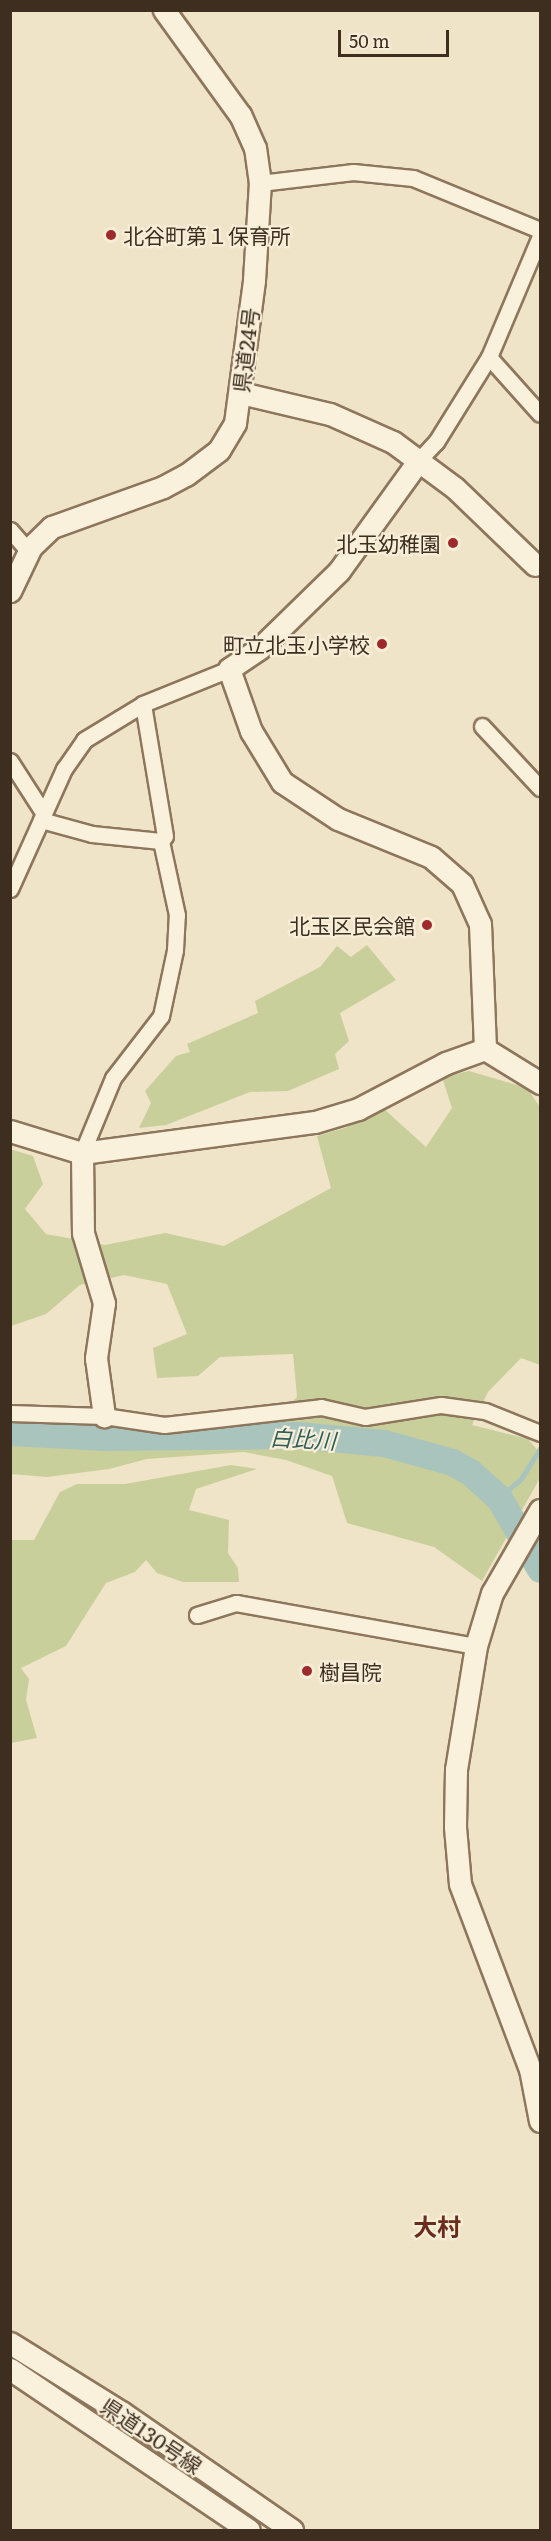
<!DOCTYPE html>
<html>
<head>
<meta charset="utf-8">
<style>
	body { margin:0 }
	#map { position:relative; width:551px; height:2541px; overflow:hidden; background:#f0e4c8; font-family:Literata,"Noto Sans JP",serif }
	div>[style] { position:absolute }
	.green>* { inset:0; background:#c9cf9b }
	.stream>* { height:4.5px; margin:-2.25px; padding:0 2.25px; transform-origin:2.25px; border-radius:2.25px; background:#a9c4bc }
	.river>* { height:27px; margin:-13.5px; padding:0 13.5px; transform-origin:13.5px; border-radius:13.5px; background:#a9c4bc }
	.roads { filter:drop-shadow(2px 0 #8d765c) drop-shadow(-2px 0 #8d765c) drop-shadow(0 2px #8d765c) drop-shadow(0 -2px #8d765c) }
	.street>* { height:15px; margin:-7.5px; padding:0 7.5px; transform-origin:7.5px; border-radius:7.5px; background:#faf1dc }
	.secondary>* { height:21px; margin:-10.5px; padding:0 10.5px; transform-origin:10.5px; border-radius:10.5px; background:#faf1dc }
	.dots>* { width:16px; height:16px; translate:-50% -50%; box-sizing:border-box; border:3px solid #f7eed8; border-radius:50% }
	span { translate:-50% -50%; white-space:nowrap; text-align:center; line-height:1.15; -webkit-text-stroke:4.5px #f7eed8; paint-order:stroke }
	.poi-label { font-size:21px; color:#3d2e20 }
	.left { translate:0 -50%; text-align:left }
	.right { translate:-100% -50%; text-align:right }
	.street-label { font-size:21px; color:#3d2e20 }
	.water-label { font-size:22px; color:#2f5d5a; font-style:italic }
	.quarter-label { font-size:24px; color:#6b2e1e; font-weight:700 }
	.frame { position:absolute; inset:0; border:12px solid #3d2e20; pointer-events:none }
	.scale { position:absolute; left:338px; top:30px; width:111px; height:27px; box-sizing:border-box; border:3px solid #3d2e20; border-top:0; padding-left:8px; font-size:18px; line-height:21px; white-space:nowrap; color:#3d2e20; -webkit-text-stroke:4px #f7eed8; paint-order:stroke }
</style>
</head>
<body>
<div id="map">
	<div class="green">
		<i style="clip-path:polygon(367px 945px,396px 980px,340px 1013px,349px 1041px,335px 1054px,339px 1069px,288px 1091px,250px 1092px,166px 1125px,139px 1128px,151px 1103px,145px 1091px,176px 1056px,190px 1052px,187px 1044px,258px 1013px,255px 1001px,320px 967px,337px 946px,351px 957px)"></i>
		<i style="clip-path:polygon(469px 1071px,527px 1088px,540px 1107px,540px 1365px,521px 1358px,488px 1392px,472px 1425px,528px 1439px,540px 1453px,540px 1478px,482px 1581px,434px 1547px,347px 1523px,332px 1476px,286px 1460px,244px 1452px,147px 1459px,109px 1469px,47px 1477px,11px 1474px,11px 1425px,197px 1433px,264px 1426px,297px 1397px,293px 1354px,220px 1357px,198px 1376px,157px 1378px,153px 1348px,187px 1334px,167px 1284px,124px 1275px,80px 1285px,46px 1314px,11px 1326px,10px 1149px,33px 1156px,43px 1184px,25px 1209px,46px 1234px,105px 1245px,165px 1233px,224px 1246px,331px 1188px,317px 1136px,345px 1128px,383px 1108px,426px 1147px,452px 1108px,442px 1077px)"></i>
		<i style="clip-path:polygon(231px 1465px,257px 1469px,196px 1489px,189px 1510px,229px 1520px,228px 1553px,238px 1568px,239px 1582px,183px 1582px,157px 1573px,146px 1560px,135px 1572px,106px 1583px,66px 1646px,21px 1668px,29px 1679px,26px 1700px,37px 1738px,11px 1743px,11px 1540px,34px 1540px,60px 1492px,77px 1484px,125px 1484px)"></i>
	</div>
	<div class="stream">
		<i style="left:499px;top:1498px;width:29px;rotate:-41deg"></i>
		<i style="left:521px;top:1479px;width:36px;rotate:-58deg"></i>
	</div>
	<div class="river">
		<i style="left:10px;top:1432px;width:95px;rotate:3deg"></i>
		<i style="left:105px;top:1437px;width:193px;rotate:-0.6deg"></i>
		<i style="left:298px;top:1435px;width:86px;rotate:5.3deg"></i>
		<i style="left:384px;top:1443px;width:71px;rotate:15.6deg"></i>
		<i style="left:452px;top:1462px;width:21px;rotate:29deg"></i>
		<i style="left:470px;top:1472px;width:39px;rotate:42deg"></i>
		<i style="left:499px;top:1498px;width:82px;rotate:60deg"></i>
	</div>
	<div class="roads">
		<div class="street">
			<i style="left:260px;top:183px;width:94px;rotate:-6.7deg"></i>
			<i style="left:353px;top:172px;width:60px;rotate:5.7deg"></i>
			<i style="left:413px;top:178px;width:137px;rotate:22.3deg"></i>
			<i style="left:489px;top:357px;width:76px;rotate:48.2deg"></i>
			<i style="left:419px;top:460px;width:25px;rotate:-47deg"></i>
			<i style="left:436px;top:442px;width:100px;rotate:-58.1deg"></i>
			<i style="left:489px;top:357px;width:131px;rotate:-67.1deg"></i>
			<i style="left:10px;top:530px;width:29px;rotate:49deg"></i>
			<i style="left:482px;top:726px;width:85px;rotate:46.9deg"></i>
			<i style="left:10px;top:761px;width:63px;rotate:57.3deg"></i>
			<i style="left:41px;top:820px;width:53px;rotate:15.4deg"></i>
			<i style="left:92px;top:834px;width:69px;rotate:5.8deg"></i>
			<i style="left:10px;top:889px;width:132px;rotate:-65.8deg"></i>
			<i style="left:64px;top:769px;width:35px;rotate:-55deg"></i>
			<i style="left:84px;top:740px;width:69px;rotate:-31.4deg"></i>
			<i style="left:143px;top:704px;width:93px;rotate:-22.1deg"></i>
			<i style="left:82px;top:1153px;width:81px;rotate:-67.5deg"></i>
			<i style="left:113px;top:1078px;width:78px;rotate:-52.3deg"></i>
			<i style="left:161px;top:1016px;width:67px;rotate:-78deg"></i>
			<i style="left:175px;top:950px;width:35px;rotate:-87deg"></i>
			<i style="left:177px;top:915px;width:76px;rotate:-102.2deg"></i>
			<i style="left:161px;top:841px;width:6px;rotate:-51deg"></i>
			<i style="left:165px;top:836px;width:134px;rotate:-99.5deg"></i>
			<i style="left:10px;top:1413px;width:94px;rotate:1.8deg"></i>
			<i style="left:104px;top:1416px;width:61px;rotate:8.5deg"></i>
			<i style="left:164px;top:1425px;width:158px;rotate:-6.5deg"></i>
			<i style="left:321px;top:1407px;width:45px;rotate:12.8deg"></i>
			<i style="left:365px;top:1417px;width:77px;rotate:-9deg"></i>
			<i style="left:441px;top:1405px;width:44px;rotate:7.8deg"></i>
			<i style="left:485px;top:1411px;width:59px;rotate:21.8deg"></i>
			<i style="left:197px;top:1615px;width:41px;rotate:-17.1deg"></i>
			<i style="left:236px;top:1603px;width:244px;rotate:10.2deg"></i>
		</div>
		<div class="secondary">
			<i style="left:241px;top:393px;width:91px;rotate:13.3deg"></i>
			<i style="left:330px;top:414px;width:69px;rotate:24deg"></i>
			<i style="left:393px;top:442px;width:77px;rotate:36.6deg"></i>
			<i style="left:455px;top:488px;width:111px;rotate:43.9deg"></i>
			<i style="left:419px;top:460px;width:137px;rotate:125.8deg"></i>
			<i style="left:339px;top:571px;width:110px;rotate:135.7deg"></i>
			<i style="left:260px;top:648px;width:37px;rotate:146deg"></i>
			<i style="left:229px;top:669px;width:66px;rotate:70.5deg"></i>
			<i style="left:251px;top:731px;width:60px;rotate:58.7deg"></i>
			<i style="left:282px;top:782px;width:67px;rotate:33.5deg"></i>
			<i style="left:338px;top:819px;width:100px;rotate:22.2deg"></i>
			<i style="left:431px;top:857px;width:41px;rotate:41.1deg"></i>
			<i style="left:462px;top:884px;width:44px;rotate:65.8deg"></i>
			<i style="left:480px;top:924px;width:125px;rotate:87.7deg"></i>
			<i style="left:10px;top:591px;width:49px;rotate:-64.5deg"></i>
			<i style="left:31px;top:547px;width:29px;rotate:-44deg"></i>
			<i style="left:52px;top:527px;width:118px;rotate:-19.8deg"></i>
			<i style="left:163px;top:487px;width:26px;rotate:-28deg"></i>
			<i style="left:186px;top:475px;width:41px;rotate:-37.1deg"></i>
			<i style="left:219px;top:450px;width:31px;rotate:-59deg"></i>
			<i style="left:235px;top:423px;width:144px;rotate:-82.4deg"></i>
			<i style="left:254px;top:280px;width:97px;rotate:-86.5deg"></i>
			<i style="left:260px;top:183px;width:35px;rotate:-98deg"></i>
			<i style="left:255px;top:148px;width:36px;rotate:-114deg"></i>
			<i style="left:240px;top:115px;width:130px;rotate:-125.9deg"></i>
			<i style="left:485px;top:1049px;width:65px;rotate:31.7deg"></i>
			<i style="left:10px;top:1131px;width:75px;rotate:17deg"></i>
			<i style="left:82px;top:1153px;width:235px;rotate:-7.6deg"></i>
			<i style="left:315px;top:1122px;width:45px;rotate:-16.8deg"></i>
			<i style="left:358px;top:1109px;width:99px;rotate:-27.6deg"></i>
			<i style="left:446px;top:1063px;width:41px;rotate:-19.7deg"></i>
			<i style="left:82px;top:1153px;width:80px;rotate:89.3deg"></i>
			<i style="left:83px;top:1233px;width:73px;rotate:73.3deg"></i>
			<i style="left:104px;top:1303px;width:56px;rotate:98.3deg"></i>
			<i style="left:96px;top:1358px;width:59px;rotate:82.1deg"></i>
			<i style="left:540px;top:1510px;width:96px;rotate:120deg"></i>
			<i style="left:492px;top:1593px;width:55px;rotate:106.8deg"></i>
			<i style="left:476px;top:1646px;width:125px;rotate:99.2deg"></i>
			<i style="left:456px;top:1769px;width:58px;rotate:91deg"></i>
			<i style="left:455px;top:1827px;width:57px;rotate:85deg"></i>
			<i style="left:460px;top:1884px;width:198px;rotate:69.3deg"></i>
			<i style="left:530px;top:2069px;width:53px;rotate:79.1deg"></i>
			<i style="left:10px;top:2343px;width:131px;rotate:31.9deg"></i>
			<i style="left:121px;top:2412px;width:208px;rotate:34.6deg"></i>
			<i style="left:10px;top:2369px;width:288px;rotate:34deg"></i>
		</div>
	</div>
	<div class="dots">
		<i style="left:111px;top:235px;background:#9e2a2b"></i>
		<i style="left:453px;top:543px;background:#9e2a2b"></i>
		<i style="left:382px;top:644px;background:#9e2a2b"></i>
		<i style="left:427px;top:925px;background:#9e2a2b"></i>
		<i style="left:307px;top:1671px;background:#9e2a2b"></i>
	</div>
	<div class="poi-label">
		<span class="left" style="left:123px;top:235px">北谷町第１保育所</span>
		<span class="right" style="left:441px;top:543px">北玉幼稚園</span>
		<span class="right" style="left:370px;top:644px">町立北玉小学校</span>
		<span class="right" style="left:415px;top:925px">北玉区民会館</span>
		<span class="left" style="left:319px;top:1671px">樹昌院</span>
	</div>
	<div class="street-label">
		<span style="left:245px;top:350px;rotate:-83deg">県道24号</span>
		<span style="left:152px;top:2435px;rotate:34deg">県道130号線</span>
	</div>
	<div class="water-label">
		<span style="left:303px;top:1438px;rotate:3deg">白比川</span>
	</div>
	<div class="quarter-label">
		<span style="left:437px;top:2226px">大村</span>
	</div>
	<div class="frame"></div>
	<div class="scale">50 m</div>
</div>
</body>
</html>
